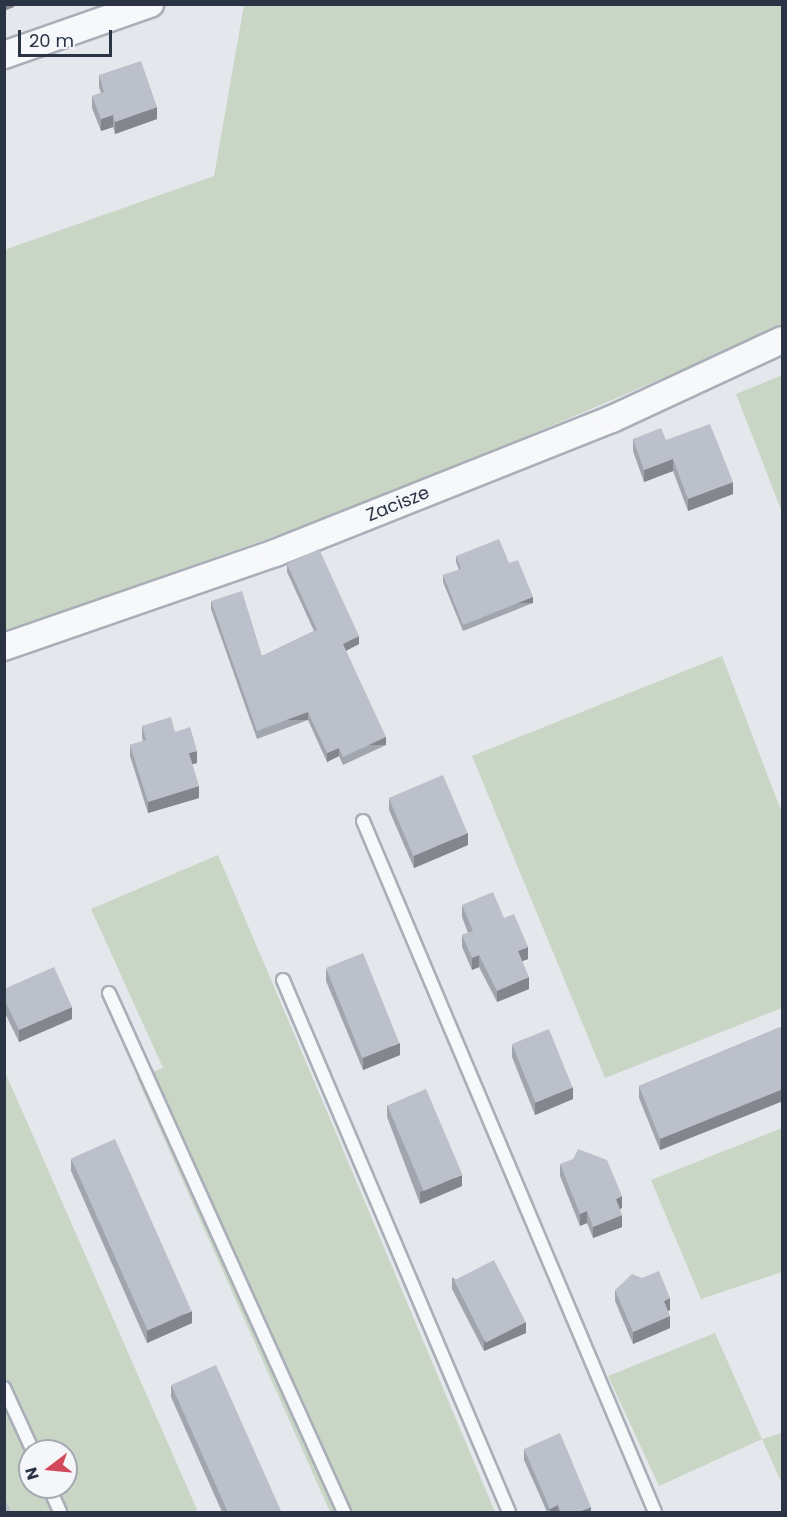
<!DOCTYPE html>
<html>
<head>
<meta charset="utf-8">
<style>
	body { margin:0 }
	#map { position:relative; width:787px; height:1517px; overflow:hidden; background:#e4e7ec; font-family:Poppins,sans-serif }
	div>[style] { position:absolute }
	.green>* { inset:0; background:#c9d6c5 }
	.roads { filter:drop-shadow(2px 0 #a9aeb7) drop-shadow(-2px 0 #a9aeb7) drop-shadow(0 2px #a9aeb7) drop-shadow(0 -2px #a9aeb7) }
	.service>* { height:12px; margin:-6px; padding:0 6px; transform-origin:6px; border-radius:6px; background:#f7f8fa }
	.minor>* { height:26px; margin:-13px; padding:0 13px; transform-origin:13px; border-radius:13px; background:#f7f8fa }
	.wall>* { inset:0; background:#a1a5ae }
	.shaded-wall>* { inset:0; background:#83868d; transform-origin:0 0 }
	.building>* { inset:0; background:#bbc0ca; transform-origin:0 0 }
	span { translate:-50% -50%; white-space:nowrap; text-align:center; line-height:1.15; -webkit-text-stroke:4.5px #f4f6f9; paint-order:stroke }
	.street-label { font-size:18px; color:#2b3445 }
	.frame { position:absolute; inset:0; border:6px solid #2b3445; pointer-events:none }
	.north { position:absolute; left:18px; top:1439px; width:60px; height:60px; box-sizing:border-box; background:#f4f6f9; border:2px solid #a4a8b1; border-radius:50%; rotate:254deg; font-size:16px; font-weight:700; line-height:24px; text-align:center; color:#2b3445 }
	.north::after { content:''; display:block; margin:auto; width:21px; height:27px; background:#d1495b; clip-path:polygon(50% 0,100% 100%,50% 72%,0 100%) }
	.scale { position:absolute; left:18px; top:30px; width:94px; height:27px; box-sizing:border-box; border:3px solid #2b3445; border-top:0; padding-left:8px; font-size:18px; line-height:21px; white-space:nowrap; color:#2b3445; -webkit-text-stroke:4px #f4f6f9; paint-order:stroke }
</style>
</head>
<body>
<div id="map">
	<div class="green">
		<i style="clip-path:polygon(244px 5px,782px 5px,782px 327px,390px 495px,5px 632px,4px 250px,214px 176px)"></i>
		<i style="clip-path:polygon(782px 375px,782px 512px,736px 394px)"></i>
		<i style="clip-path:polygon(722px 656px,782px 813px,782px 1008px,605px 1078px,472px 756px)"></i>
		<i style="clip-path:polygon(218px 855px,328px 1114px,495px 1512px,330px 1512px,137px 1078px,163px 1068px,91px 909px)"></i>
		<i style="clip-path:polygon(evenodd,4px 1070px,27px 1122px,198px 1512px,5px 1512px,4px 1070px,30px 1451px,66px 1451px,66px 1487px,30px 1487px,30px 1451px)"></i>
		<i style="clip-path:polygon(782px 1128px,782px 1272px,701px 1299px,651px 1180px)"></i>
		<i style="clip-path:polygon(715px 1333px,762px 1439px,782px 1433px,782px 1484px,762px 1439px,659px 1486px,608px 1376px)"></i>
	</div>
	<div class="roads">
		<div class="service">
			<i style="left:363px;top:821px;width:750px;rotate:67.09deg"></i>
			<i style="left:283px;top:980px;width:578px;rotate:66.98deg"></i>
			<i style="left:109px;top:993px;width:570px;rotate:65.64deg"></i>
			<i style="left:4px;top:1388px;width:69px;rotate:65.3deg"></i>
			<i style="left:49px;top:1487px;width:27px;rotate:66deg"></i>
		</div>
		<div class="minor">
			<i style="left:4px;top:55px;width:155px;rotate:-19.3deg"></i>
			<i style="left:4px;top:647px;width:287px;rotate:-19.1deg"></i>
			<i style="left:275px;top:553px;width:363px;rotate:-21.7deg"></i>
			<i style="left:612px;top:419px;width:187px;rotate:-24.9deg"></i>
		</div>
	</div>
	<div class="wall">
		<i style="clip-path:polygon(99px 75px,157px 119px,115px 134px,113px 127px,101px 131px,92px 108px,92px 96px,101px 93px,99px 87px)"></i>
		<i style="clip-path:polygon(633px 439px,666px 440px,733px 494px,688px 511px,673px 471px,644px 482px,633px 451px)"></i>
		<i style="clip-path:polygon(456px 556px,509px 563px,533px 603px,463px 631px,443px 582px,443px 575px,459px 570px,456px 562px)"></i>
		<i style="clip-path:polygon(287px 564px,359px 644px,346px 651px,386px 745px,343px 765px,339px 756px,327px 762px,308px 720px,257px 739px,211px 609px,211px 601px,262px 656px,314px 631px,287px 572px)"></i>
		<i style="clip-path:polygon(142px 726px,175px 732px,197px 763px,192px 764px,199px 798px,148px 813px,130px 756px,130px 745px,143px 741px,142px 737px)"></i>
		<i style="clip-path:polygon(389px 799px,468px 845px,414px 868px,389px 810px)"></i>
		<i style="clip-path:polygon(462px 905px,504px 918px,528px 959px,522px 961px,529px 989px,497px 1002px,479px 967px,472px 970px,462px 947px,462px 935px,468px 933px,462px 917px)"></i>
		<i style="clip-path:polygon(326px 969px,400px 1055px,363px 1070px,326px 981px)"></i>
		<i style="clip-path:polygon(4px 989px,72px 1019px,19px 1042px,4px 1011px)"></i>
		<i style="clip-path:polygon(783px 1026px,783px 1101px,660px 1150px,639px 1098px,639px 1086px)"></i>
		<i style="clip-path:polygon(512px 1045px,573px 1099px,535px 1115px,512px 1057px)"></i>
		<i style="clip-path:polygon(387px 1105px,462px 1186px,420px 1204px,387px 1117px)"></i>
		<i style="clip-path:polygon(71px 1159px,192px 1323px,147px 1343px,71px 1171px)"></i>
		<i style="clip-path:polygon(560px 1164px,622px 1208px,620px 1209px,622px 1227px,593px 1238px,587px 1223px,580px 1226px,560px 1176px)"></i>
		<i style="clip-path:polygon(452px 1277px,526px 1333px,484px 1351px,452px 1289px)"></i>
		<i style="clip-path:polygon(615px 1290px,670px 1310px,668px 1311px,670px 1328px,633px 1344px,615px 1301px)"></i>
		<i style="clip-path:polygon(171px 1385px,281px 1512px,222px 1512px,171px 1397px)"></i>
		<i style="clip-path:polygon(524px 1449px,591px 1512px,547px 1512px,524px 1460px)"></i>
	</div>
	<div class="shaded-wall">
		<i style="clip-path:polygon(4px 4px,14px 4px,14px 7px,4px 11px)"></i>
		<i style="clip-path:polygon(157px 107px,157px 119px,115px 134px,115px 122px)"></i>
		<i style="clip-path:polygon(113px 115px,113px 127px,101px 131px,101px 119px)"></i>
		<i style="clip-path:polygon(673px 459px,673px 471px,644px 482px,644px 470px)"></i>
		<i style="clip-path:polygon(733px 482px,733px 494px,688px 511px,688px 499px)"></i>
		<i style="left:533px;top:597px;width:6px;height:75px;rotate:90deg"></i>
		<i style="clip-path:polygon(359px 636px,359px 644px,343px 652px,343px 644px)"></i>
		<i style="left:308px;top:712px;width:8px;height:54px;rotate:90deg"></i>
		<i style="left:386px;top:737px;width:8px;height:47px;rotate:90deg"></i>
		<i style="clip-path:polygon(339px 748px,339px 756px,327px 762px,327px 753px)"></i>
		<i style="clip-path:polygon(197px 751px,197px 763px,189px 765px,189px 753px)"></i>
		<i style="clip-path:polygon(199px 786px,199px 798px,148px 813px,148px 802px)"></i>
		<i style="clip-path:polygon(468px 833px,468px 845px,414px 868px,414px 856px)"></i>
		<i style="clip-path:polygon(528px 947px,528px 959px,518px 963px,518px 951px)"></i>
		<i style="clip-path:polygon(479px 955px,479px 967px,472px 970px,472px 958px)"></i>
		<i style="clip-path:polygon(529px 977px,529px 989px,497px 1002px,497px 991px)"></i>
		<i style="clip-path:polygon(72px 1007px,72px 1019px,19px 1042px,19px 1030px)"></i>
		<i style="clip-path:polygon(400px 1043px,400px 1055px,363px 1070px,363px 1058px)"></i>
		<i style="clip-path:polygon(573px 1087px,573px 1099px,535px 1115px,535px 1103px)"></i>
		<i style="clip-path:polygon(783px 1089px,783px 1101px,660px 1150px,660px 1139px)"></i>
		<i style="clip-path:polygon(462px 1175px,462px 1186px,420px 1204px,420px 1192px)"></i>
		<i style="clip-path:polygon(622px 1196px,622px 1208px,616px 1211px,616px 1199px)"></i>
		<i style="clip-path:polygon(587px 1211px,587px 1223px,580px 1226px,580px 1214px)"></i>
		<i style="clip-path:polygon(622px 1215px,622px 1227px,593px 1238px,593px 1227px)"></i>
		<i style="clip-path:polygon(670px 1298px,670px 1310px,664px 1313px,664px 1301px)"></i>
		<i style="clip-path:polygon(192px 1311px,192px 1323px,147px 1343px,147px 1331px)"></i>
		<i style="clip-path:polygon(670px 1316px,670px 1328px,633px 1344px,633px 1332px)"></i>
		<i style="clip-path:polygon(526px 1322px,526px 1333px,484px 1351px,484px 1340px)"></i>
		<i style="clip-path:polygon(558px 1505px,558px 1512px,550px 1512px,550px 1509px)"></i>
		<i style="clip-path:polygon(591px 1507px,591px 1512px,579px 1512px)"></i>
	</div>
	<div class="building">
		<i style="clip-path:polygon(141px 61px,157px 107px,115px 122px,113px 115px,101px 119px,92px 96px,104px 92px,99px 75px)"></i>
		<i style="clip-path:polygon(710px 424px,733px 482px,688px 499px,673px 459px,644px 470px,633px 439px,661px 428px,666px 440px)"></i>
		<i style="clip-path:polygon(499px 539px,509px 563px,518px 560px,533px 597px,463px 625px,443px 575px,461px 569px,456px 556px)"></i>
		<i style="clip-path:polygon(319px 549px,359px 636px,343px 644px,386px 737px,343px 757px,339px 748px,327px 753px,308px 712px,257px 731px,211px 601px,242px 591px,262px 656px,317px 630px,287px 564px)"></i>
		<i style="clip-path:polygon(171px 717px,175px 732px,190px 727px,197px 751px,189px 753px,199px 786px,148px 802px,130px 745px,146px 740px,142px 726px)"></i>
		<i style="left:443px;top:775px;width:63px;height:59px;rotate:67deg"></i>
		<i style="clip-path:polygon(493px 892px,504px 918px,514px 914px,528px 947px,518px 951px,529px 977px,497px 991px,479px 955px,472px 958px,462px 935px,473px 931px,462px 905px)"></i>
		<i style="left:363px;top:953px;width:97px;height:40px;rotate:68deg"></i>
		<i style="clip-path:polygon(54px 967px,72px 1007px,19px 1030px,4px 999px,4px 989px)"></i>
		<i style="clip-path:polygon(783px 1026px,783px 1089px,660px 1139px,639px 1086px)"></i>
		<i style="left:549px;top:1029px;width:63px;height:40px;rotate:68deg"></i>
		<i style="left:426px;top:1089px;width:93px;height:42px;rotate:67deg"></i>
		<i style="left:115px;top:1139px;width:188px;height:48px;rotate:66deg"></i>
		<i style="clip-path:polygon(578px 1149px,607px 1160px,622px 1196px,616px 1199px,622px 1215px,593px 1227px,587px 1211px,580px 1214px,560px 1164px,573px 1159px)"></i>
		<i style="left:494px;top:1260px;width:70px;height:45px;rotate:63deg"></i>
		<i style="clip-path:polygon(659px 1271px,670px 1298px,664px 1301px,670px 1316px,633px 1332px,615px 1290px,632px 1274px,642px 1278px)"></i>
		<i style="left:216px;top:1365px;width:161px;height:49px;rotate:66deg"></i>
		<i style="clip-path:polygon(560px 1433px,591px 1507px,579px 1512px,561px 1512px,558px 1505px,550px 1509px,524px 1449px)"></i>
		<i style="clip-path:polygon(4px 1497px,11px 1512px,4px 1512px)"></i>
	</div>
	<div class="street-label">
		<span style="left:398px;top:504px;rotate:-22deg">Zacisze</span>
	</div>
	<div class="frame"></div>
	<div class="north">N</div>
	<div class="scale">20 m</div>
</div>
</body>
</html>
